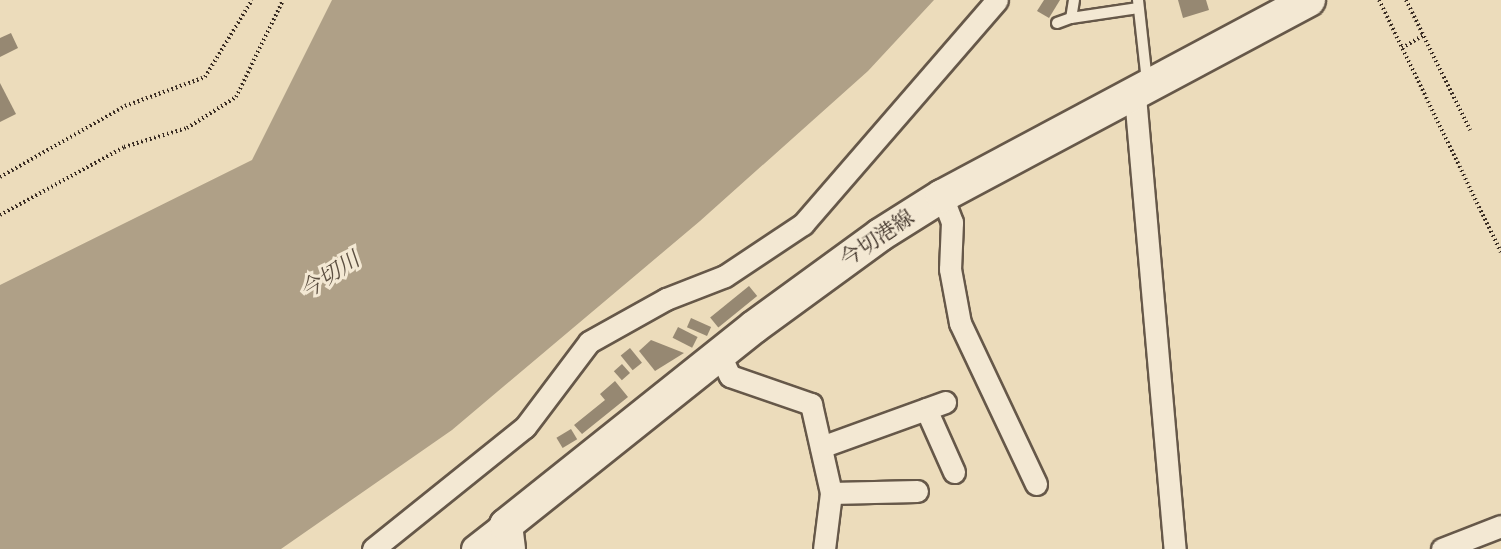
<!DOCTYPE html>
<html>
<head>
<meta charset="utf-8">
<style>
	body { margin:0 }
	#map { position:relative; width:1501px; height:549px; overflow:hidden; background:#ecdcbb; font-family:"IM FELL French Canon","Noto Serif JP",serif }
	div>[style] { position:absolute }
	.water>* { inset:0; background:#afa087 }
	.building>* { inset:0; background:#968872; transform-origin:0 0 }
	.path>* { height:4px; margin-top:-2px; transform-origin:0; background:repeating-linear-gradient(90deg,#392c23 0 1.5px,transparent 0 4.5px) }
	.roads { filter:drop-shadow(2px 0 #665849) drop-shadow(-2px 0 #665849) drop-shadow(0 2px #665849) drop-shadow(0 -2px #665849) }
	.service>* { height:10px; margin:-5px; padding:0 5px; transform-origin:5px; border-radius:5px; background:#f3e8d3 }
	.minor>* { height:21px; margin:-10.5px; padding:0 10.5px; transform-origin:10.5px; border-radius:10.5px; background:#f3e8d3 }
	.tertiary>* { height:27px; margin:-13.5px; padding:0 13.5px; transform-origin:13.5px; border-radius:13.5px; background:#f3e8d3 }
	.secondary>* { height:32px; margin:-16px; padding:0 16px; transform-origin:16px; border-radius:16px; background:#f3e8d3 }
	span { translate:-50% -50%; white-space:nowrap; text-align:center; line-height:1.15; -webkit-text-stroke:6px #f3e8d3; paint-order:stroke }
	.street-label { font-size:21px; color:#392c23 }
	.water-label { font-size:22px; color:#5c4f41; font-style:italic }
</style>
</head>
<body>
<div id="map">
	<div class="water">
		<i style="clip-path:polygon(332px 0,934px 0,868px 71px,700px 221px,452px 430px,281px 549px,0 549px,0 285px,252px 160px)"></i>
	</div>
	<div class="building">
		<i style="clip-path:polygon(1044px 0,1060px 0,1049px 18px,1037px 11px)"></i>
		<i style="clip-path:polygon(1178px 0,1206px 0,1209px 10px,1183px 18px)"></i>
		<i style="clip-path:polygon(11px 33px,18px 48px,0 57px,0 38px)"></i>
		<i style="clip-path:polygon(0 83px,16px 114px,0 122px)"></i>
		<i style="left:749px;top:286px;width:13px;height:50px;rotate:51deg"></i>
		<i style="left:691px;top:318px;width:22px;height:10px;rotate:24deg"></i>
		<i style="left:678px;top:327px;width:22px;height:12px;rotate:27deg"></i>
		<i style="clip-path:polygon(651px 340px,684px 353px,655px 371px,639px 351px)"></i>
		<i style="left:630px;top:348px;width:19px;height:12px;rotate:51deg"></i>
		<i style="left:622px;top:364px;width:12px;height:11px;rotate:48deg"></i>
		<i style="clip-path:polygon(615px 381px,628px 397px,582px 434px,574px 425px,605px 400px,600px 394px)"></i>
		<i style="left:571px;top:429px;width:12px;height:17px;rotate:59deg"></i>
	</div>
	<div class="path">
		<i style="left:1379px;top:0;width:280px;rotate:64.2deg"></i>
		<i style="left:1406px;top:0;width:145px;rotate:63.8deg"></i>
		<i style="left:1402px;top:48px;width:26px;rotate:-31deg"></i>
		<i style="left:0;top:177px;width:144px;rotate:-29.6deg"></i>
		<i style="left:125px;top:106px;width:85px;rotate:-19.9deg"></i>
		<i style="left:205px;top:77px;width:90px;rotate:-58.6deg"></i>
		<i style="left:0;top:215px;width:141px;rotate:-28.7deg"></i>
		<i style="left:124px;top:147px;width:66px;rotate:-16.8deg"></i>
		<i style="left:187px;top:128px;width:58px;rotate:-32.3deg"></i>
		<i style="left:236px;top:97px;width:108px;rotate:-64.1deg"></i>
	</div>
	<div class="roads">
		<div class="service">
			<i style="left:1074px;top:0;width:18px;rotate:99deg"></i>
			<i style="left:1071px;top:18px;width:68px;rotate:-8.5deg"></i>
			<i style="left:1138px;top:0;width:82px;rotate:83.7deg"></i>
			<i style="left:1057px;top:23px;width:15px;rotate:-20deg"></i>
		</div>
		<div class="minor">
			<i style="left:1135px;top:96px;width:455px;rotate:85deg"></i>
			<i style="left:942px;top:196px;width:28px;rotate:69deg"></i>
			<i style="left:952px;top:222px;width:47px;rotate:92.4deg"></i>
			<i style="left:950px;top:269px;width:55px;rotate:79.5deg"></i>
			<i style="left:960px;top:323px;width:178px;rotate:64.7deg"></i>
			<i style="left:720px;top:355px;width:23px;rotate:65deg"></i>
			<i style="left:730px;top:376px;width:86px;rotate:19.1deg"></i>
			<i style="left:811px;top:404px;width:91px;rotate:77.3deg"></i>
			<i style="left:831px;top:493px;width:56px;rotate:97.1deg"></i>
			<i style="left:926px;top:409px;width:69px;rotate:66deg"></i>
			<i style="left:821px;top:447px;width:132px;rotate:-19.9deg"></i>
			<i style="left:831px;top:493px;width:86px;rotate:-1.3deg"></i>
			<i style="left:373px;top:549px;width:195px;rotate:-38.8deg"></i>
			<i style="left:525px;top:427px;width:106px;rotate:-53deg"></i>
			<i style="left:589px;top:342px;width:88px;rotate:-29.2deg"></i>
			<i style="left:666px;top:299px;width:63px;rotate:-21.3deg"></i>
			<i style="left:725px;top:276px;width:94px;rotate:-33.7deg"></i>
			<i style="left:803px;top:224px;width:296px;rotate:-49.1deg"></i>
			<i style="left:1442px;top:549px;width:63px;rotate:-21.3deg"></i>
		</div>
		<div class="tertiary">
			<i style="left:475px;top:549px;width:39px;rotate:-38deg"></i>
		</div>
		<div class="secondary">
			<i style="left:509px;top:549px;width:24px;rotate:-97deg"></i>
			<i style="left:506px;top:525px;width:317px;rotate:-38.6deg"></i>
			<i style="left:754px;top:327px;width:156px;rotate:-36.1deg"></i>
			<i style="left:880px;top:235px;width:73px;rotate:-32.2deg"></i>
			<i style="left:942px;top:196px;width:416px;rotate:-28.1deg"></i>
		</div>
	</div>
	<div class="street-label">
		<span style="left:877px;top:238px;rotate:-34deg">今切港線</span>
	</div>
	<div class="water-label">
		<span style="left:330px;top:276px;rotate:-33deg">今切川</span>
	</div>
</div>
</body>
</html>
